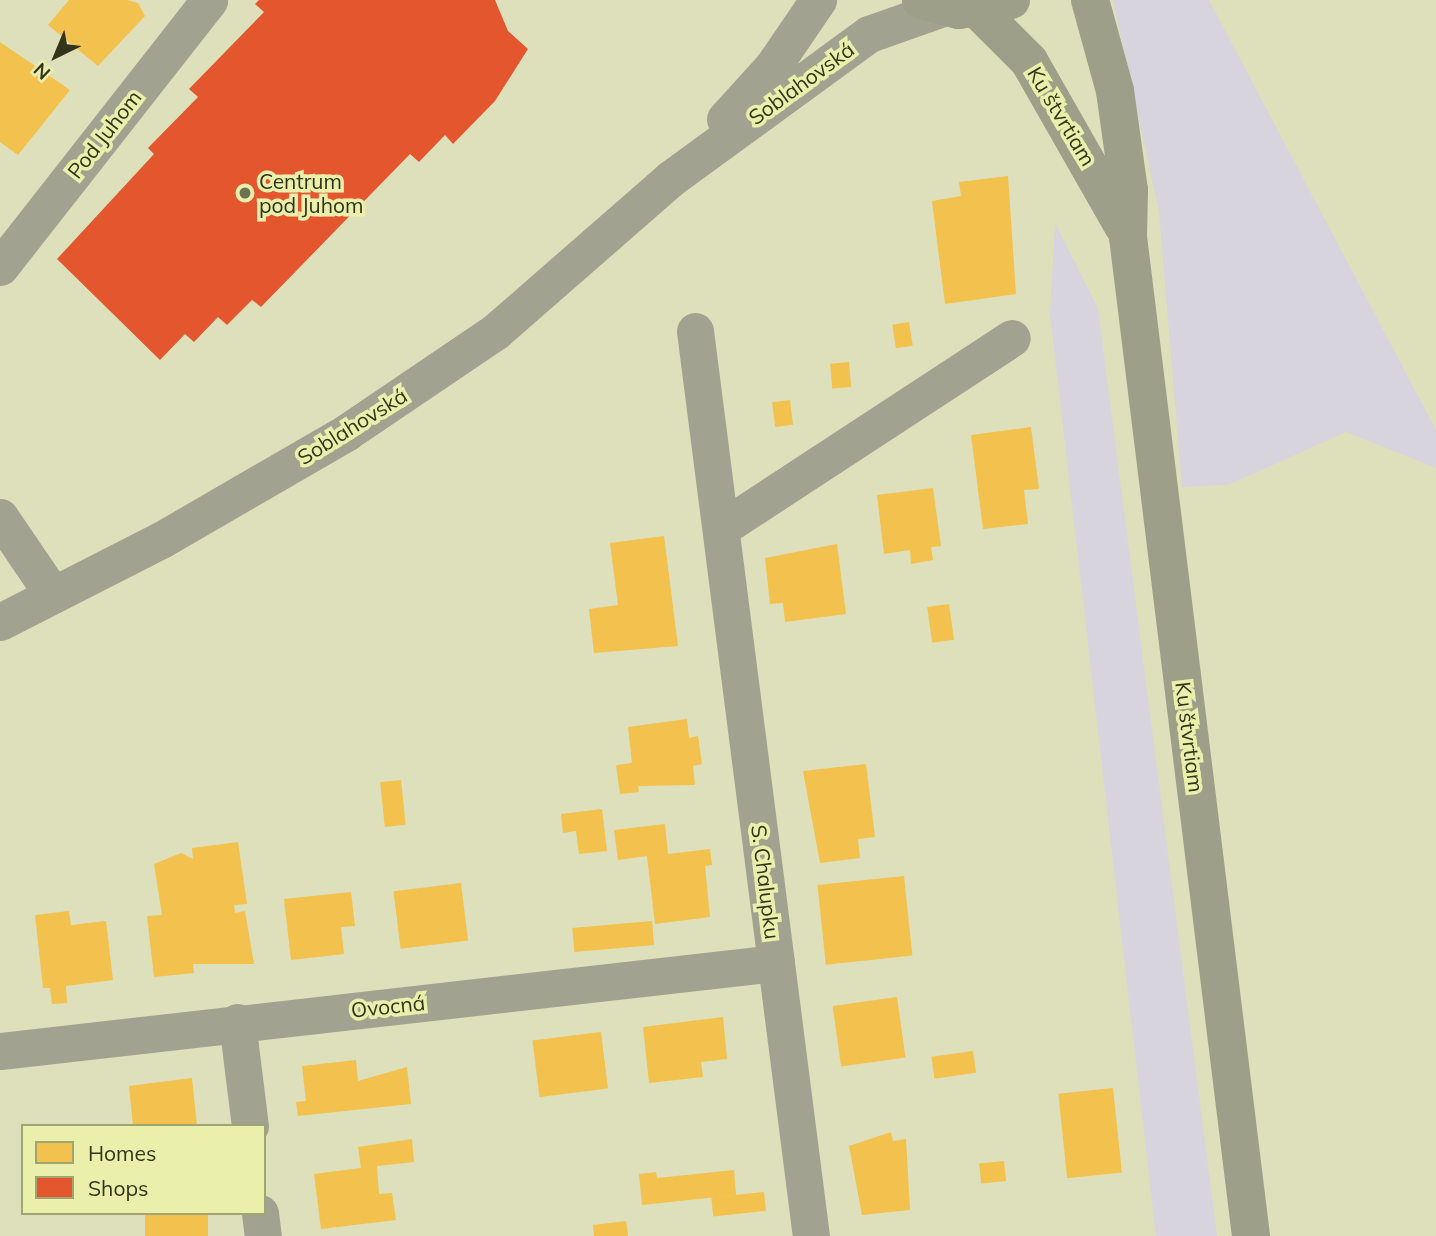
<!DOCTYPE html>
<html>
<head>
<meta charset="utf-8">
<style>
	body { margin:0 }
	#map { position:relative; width:1436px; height:1236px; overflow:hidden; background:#dde0ba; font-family:Mulish,sans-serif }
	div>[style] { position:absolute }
	.green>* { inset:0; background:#d7d4de }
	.homes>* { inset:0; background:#f2c14e; transform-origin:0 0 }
	.shops>* { inset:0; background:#e4572e }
	.street>* { height:37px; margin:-18.5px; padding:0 18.5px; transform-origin:18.5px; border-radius:18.5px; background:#a1a28f }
	.secondary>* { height:38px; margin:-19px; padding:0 19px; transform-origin:19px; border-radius:19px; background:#9d9f89 }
	.dots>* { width:19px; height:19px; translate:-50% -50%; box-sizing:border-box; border:4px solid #eaefab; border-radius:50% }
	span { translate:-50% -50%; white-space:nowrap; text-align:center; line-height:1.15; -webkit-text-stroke:7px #eaefab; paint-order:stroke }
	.street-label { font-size:21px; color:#33351a }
	.poi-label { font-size:21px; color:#33351a }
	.left { translate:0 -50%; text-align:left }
	.legend { position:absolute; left:21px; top:1124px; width:245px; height:91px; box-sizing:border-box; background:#eaefab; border:2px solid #a1a571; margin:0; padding:9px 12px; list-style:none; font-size:21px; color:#33351a }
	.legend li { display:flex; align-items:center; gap:14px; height:35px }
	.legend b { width:35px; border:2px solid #a1a571 }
	.north { position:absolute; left:21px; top:21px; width:70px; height:70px; -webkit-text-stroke:5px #eaefab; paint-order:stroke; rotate:223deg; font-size:19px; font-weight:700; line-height:28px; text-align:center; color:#33351a }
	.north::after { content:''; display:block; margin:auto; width:24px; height:32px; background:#33351a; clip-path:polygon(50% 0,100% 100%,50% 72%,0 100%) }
</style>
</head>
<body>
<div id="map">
	<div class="green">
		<i style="clip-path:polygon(1113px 0,1209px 0,1436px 430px,1436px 468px,1346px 432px,1228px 485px,1182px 487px,1159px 212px)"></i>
		<i style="clip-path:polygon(1055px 223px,1098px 308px,1217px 1236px,1156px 1236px,1050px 314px)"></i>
	</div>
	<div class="homes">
		<i style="clip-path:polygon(69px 0,127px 0,138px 3px,145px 16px,98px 66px,48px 25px)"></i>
		<i style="clip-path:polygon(0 42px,70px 90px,18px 155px,0 142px)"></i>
		<i style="clip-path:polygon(1008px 176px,1016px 294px,945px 304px,932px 201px,961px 196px,959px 182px)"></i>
		<i style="left:909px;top:322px;width:24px;height:17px;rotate:81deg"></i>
		<i style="left:849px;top:362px;width:25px;height:19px;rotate:85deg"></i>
		<i style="left:790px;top:400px;width:25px;height:18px;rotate:83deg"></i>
		<i style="clip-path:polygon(1031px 427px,1039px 489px,1024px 490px,1028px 524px,983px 529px,971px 435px)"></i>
		<i style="clip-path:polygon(933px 488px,941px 546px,931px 547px,933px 560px,911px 564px,910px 550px,884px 554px,877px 495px)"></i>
		<i style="clip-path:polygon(664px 536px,678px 646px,594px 653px,589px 609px,618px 605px,610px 543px)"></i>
		<i style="clip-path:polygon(837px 544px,846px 614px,785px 622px,783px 603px,770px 604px,765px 558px)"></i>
		<i style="left:949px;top:604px;width:36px;height:22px;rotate:82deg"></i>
		<i style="clip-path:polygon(687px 719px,689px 738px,698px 736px,702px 764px,693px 766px,695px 785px,638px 786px,639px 792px,620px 794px,616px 765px,632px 763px,628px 727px)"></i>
		<i style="clip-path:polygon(866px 764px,875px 837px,858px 839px,860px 858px,820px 863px,803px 771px)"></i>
		<i style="left:401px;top:780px;width:45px;height:21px;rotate:84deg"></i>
		<i style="clip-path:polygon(602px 809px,607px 851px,579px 854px,576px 831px,563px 833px,561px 814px)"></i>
		<i style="clip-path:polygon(665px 824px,668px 854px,710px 849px,712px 865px,705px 866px,710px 917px,655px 924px,647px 856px,618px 860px,614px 830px)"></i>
		<i style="clip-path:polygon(238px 842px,247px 904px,234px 905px,235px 913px,245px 911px,254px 964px,193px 964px,194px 973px,154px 977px,147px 916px,162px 915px,154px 864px,181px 853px,193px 859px,192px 848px)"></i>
		<i style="left:904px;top:876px;width:80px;height:87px;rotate:84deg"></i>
		<i style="left:461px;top:883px;width:58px;height:68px;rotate:83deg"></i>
		<i style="clip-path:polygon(351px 892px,355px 926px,341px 927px,344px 954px,291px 960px,284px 899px)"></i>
		<i style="clip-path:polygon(69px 911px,71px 925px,106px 921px,113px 980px,66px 986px,67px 1003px,52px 1004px,50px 988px,43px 988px,35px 915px)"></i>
		<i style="left:652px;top:921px;width:24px;height:80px;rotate:85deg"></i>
		<i style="left:897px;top:997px;width:61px;height:65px;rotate:82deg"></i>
		<i style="clip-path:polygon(723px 1017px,727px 1059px,701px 1062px,703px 1077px,649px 1083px,643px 1027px)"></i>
		<i style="left:601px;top:1032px;width:57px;height:69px;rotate:83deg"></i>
		<i style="left:973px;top:1051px;width:22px;height:42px;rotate:82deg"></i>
		<i style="clip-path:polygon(356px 1060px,358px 1081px,407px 1067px,411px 1104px,298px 1116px,296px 1102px,306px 1101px,302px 1066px)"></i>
		<i style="clip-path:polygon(192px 1078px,197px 1126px,133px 1126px,129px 1086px)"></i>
		<i style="left:1113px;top:1088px;width:85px;height:55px;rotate:84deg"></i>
		<i style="clip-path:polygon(891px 1132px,893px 1141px,906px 1139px,910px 1210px,862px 1215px,849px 1146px)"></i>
		<i style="clip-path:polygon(412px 1139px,414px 1162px,377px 1166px,379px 1194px,392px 1193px,396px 1220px,321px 1229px,314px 1174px,361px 1168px,358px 1147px)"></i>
		<i style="left:1004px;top:1161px;width:20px;height:25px;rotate:84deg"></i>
		<i style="clip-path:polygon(734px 1170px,736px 1195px,642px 1205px,639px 1174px,656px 1172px,657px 1178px)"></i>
		<i style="left:764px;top:1192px;width:19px;height:53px;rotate:84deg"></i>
		<i style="left:145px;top:1213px;width:63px;height:23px"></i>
		<i style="clip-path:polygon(626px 1221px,628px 1236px,594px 1236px,593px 1225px)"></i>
	</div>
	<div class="shops">
		<i style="clip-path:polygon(259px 0,495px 0,508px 31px,528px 49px,495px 101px,453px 144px,445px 135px,419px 162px,410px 154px,261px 307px,252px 300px,227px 325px,218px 317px,194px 342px,185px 334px,160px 360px,57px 259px,154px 154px,148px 148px,198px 97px,189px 89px,264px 12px,255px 4px)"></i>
	</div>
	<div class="street">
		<i style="left:725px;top:119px;width:72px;rotate:-47.8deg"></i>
		<i style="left:773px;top:66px;width:80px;rotate:-55.7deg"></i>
		<i style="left:0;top:267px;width:339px;rotate:-51.9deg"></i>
		<i style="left:695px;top:331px;width:912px;rotate:82.7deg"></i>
		<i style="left:0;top:517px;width:94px;rotate:55.8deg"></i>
		<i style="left:723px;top:527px;width:345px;rotate:-33.2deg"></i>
		<i style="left:0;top:622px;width:181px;rotate:-27deg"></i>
		<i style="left:161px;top:540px;width:215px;rotate:-30.1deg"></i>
		<i style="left:347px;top:432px;width:180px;rotate:-34.1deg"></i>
		<i style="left:496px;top:331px;width:231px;rotate:-41.1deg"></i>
		<i style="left:670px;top:179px;width:246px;rotate:-36.1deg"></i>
		<i style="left:869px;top:34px;width:78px;rotate:-19.4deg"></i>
		<i style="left:237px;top:1022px;width:105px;rotate:82.9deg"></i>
		<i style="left:0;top:1051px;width:781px;rotate:-6.47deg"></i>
		<i style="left:260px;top:1213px;width:23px;rotate:83deg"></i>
	</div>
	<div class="secondary">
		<i style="left:921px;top:0;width:39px;rotate:15deg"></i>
		<i style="left:959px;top:10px;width:53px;rotate:-10.9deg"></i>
		<i style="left:1090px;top:0;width:94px;rotate:74.6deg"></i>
		<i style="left:1115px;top:91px;width:100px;rotate:82deg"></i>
		<i style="left:1129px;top:190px;width:47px;rotate:91.2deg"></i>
		<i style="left:1128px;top:237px;width:1007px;rotate:82.98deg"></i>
		<i style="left:977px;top:9px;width:74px;rotate:45deg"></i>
		<i style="left:1029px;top:61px;width:190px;rotate:60.3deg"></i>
	</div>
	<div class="dots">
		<i style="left:245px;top:193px;background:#6e7152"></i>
	</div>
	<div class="street-label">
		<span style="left:801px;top:83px;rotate:-36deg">Soblahovská</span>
		<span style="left:1062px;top:116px;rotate:59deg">Ku štvrtiam</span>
		<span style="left:104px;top:134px;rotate:-52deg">Pod Juhom</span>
		<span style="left:352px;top:426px;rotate:-32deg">Soblahovská</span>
		<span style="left:1190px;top:737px;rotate:83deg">Ku štvrtiam</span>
		<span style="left:766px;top:882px;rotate:83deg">S. Chalupku</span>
		<span style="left:388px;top:1006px;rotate:-6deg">Ovocná</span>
	</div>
	<div class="poi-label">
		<span class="left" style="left:259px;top:193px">Centrum<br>pod Juhom</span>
	</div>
	<ul class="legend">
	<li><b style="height:19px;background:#f2c14e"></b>Homes</li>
	<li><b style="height:19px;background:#e4572e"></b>Shops</li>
	</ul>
	<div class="north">N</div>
</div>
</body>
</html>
